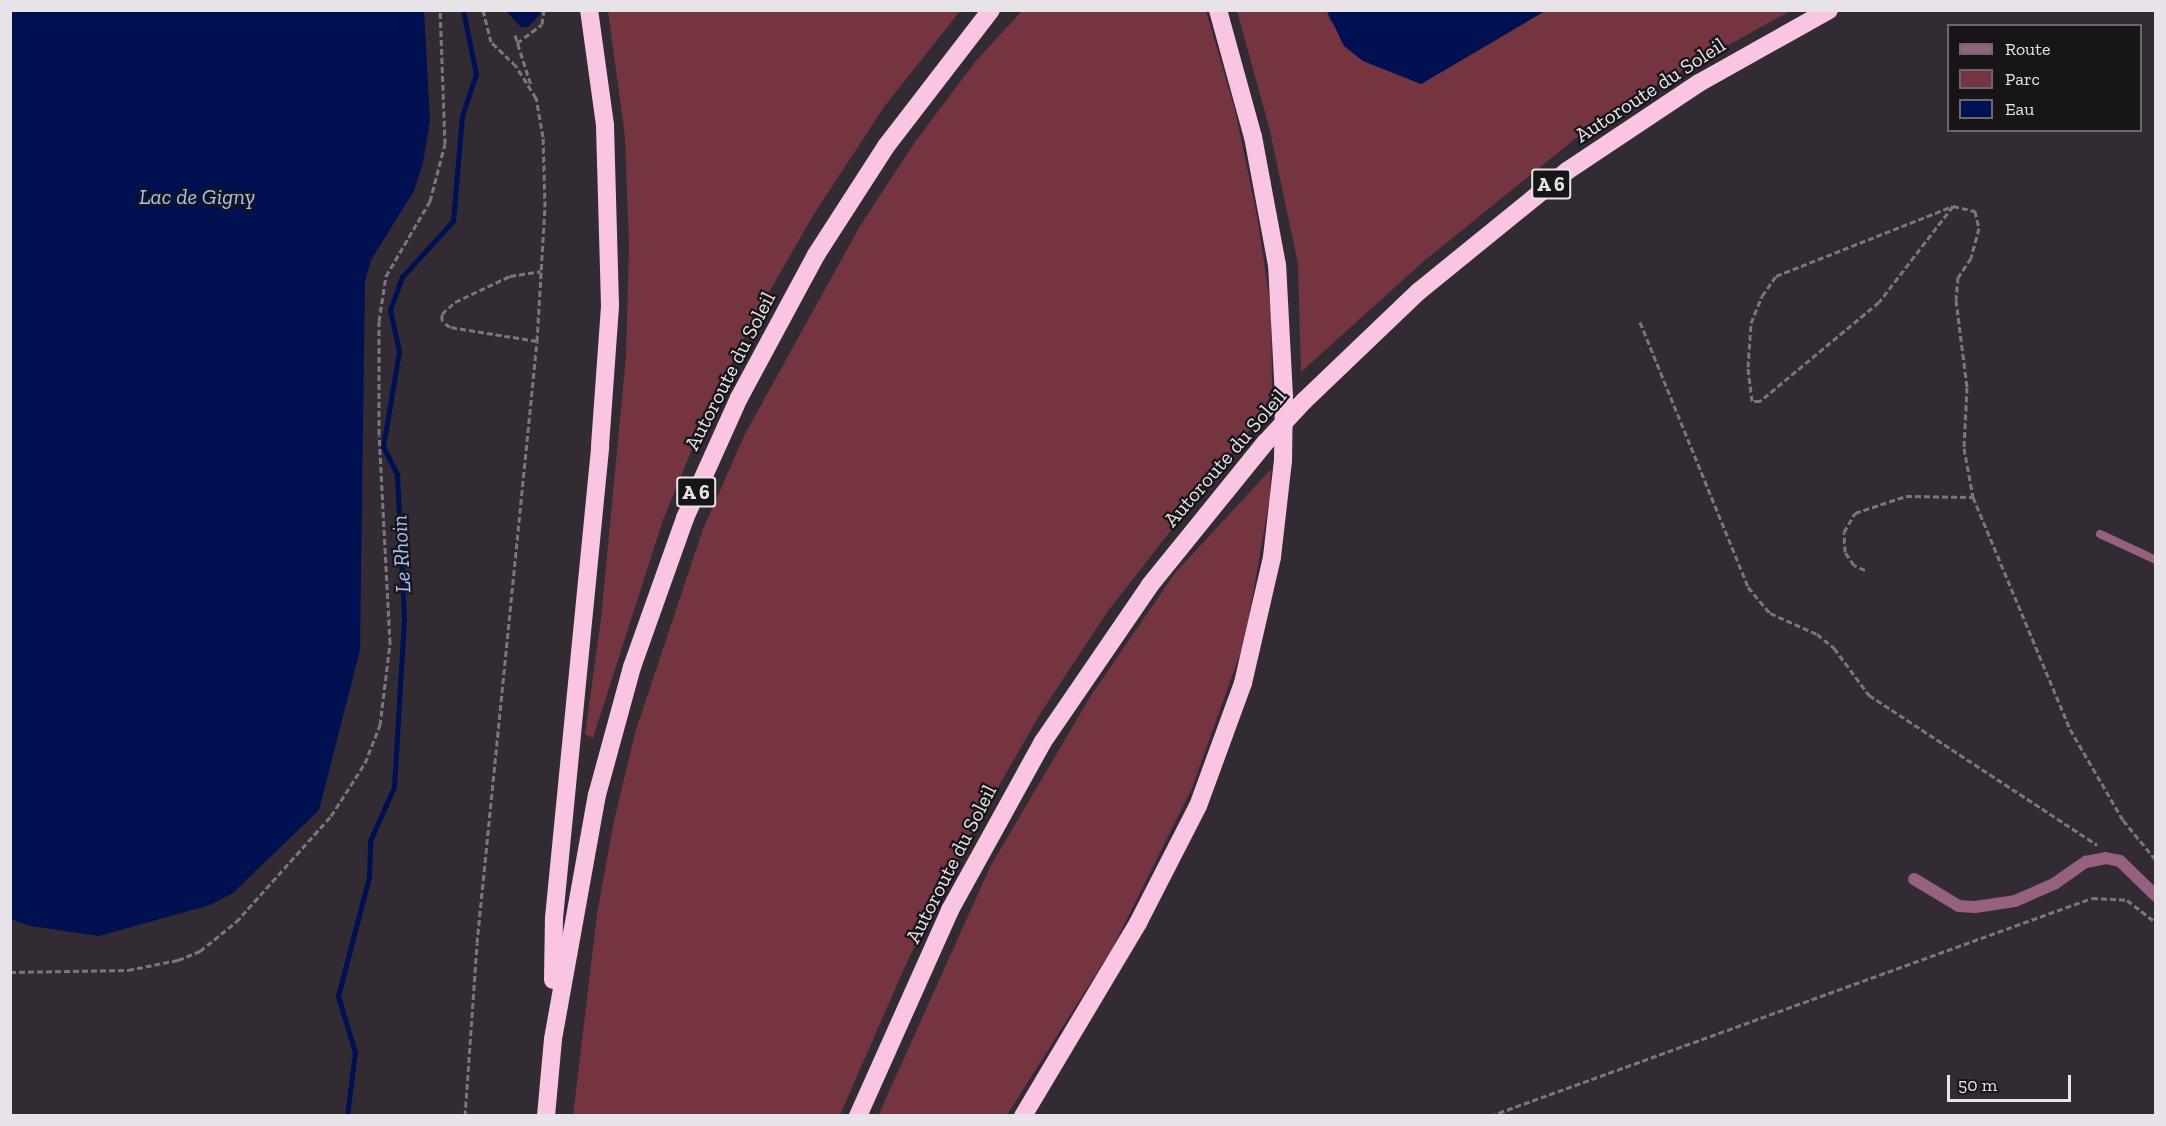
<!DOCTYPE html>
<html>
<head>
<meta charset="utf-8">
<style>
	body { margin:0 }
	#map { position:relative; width:2166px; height:1126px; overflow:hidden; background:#322b34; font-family:"Zilla Slab",serif }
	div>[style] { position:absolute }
	.green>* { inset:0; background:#743540 }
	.water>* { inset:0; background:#011051 }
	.stream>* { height:5px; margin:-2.5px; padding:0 2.5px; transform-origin:2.5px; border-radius:2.5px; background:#011051 }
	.path>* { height:3px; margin-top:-1.5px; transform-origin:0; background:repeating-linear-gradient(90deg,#7b757d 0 6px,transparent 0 9px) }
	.lane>* { height:8px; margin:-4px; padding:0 4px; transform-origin:4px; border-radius:4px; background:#966180 }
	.street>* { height:12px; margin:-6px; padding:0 6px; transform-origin:6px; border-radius:6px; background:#966180 }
	.highway>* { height:18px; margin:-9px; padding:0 9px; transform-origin:9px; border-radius:9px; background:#fac5e2 }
	.highway-bridge>* { height:18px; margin:-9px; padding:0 9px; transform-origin:9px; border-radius:9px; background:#fac5e2 }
	span { translate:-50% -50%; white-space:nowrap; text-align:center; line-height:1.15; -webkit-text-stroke:4.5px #181519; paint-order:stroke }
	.shield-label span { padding:2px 4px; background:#181519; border:2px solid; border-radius:4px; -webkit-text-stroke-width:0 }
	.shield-label { font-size:20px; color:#e7e3e9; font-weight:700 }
	.street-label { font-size:21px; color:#e7e3e9 }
	.water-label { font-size:22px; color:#a5c1fc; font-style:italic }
	.frame { position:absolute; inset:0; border:12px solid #e7e3e9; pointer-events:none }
	.legend { position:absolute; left:1947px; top:24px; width:195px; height:108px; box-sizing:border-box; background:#181519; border:2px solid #6b676c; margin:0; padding:8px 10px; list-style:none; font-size:18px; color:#e7e3e9 }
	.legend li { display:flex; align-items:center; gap:12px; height:30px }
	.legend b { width:30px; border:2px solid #6b676c }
	.scale { position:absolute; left:1947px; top:1075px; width:124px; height:27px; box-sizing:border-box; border:3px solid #e7e3e9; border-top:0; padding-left:8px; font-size:18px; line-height:21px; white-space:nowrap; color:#e7e3e9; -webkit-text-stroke:4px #181519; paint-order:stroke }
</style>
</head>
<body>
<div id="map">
	<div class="green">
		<i style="clip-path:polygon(608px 11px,960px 11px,884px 107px,814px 214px,750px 325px,704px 420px,663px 520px,593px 738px,585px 734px,601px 619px,626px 356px,629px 247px,625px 137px)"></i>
		<i style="clip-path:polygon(1022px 11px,1206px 11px,1235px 110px,1257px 216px,1271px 308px,1272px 391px,1261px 415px,1108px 611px,1040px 714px,977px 824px,907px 962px,840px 1115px,573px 1116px,597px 914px,614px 821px,635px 733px,703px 529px,745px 434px,860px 226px,915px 142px,975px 62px)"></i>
		<i style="clip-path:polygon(1237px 11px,1327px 11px,1330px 21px,1421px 84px,1545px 11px,1790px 11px,1607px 113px,1424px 261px,1301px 372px,1298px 264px,1270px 131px)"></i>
		<i style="clip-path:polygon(1271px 469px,1270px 496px,1245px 640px,1192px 788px,1113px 947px,1007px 1115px,878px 1116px,990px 867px,1090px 697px,1175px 573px)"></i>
	</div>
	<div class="water">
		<i style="clip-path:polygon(424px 11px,430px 120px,423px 163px,414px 191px,371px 260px,365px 281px,360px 650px,319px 810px,233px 893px,210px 905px,99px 936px,30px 926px,11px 919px,11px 11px)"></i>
		<i style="clip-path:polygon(506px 11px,540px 11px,540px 15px,528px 27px,521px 27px)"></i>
		<i style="clip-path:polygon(1327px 11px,1327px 10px,1545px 11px,1421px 84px,1363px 61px,1344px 46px)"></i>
	</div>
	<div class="stream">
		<i style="left:347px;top:1116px;width:64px;rotate:-82.9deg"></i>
		<i style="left:355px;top:1052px;width:59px;rotate:-106.9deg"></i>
		<i style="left:338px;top:996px;width:123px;rotate:-75.4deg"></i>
		<i style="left:369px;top:877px;width:36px;rotate:-88deg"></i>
		<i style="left:370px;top:841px;width:59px;rotate:-66deg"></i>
		<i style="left:394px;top:787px;width:169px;rotate:-86.6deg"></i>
		<i style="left:404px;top:618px;width:144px;rotate:-92.8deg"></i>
		<i style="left:397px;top:474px;width:30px;rotate:-117deg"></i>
		<i style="left:383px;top:447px;width:97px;rotate:-80.5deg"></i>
		<i style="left:399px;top:351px;width:42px;rotate:-102.4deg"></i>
		<i style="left:390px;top:310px;width:35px;rotate:-70deg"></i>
		<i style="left:402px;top:277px;width:76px;rotate:-47.7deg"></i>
		<i style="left:453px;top:221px;width:105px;rotate:-85.1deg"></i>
		<i style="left:462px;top:116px;width:44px;rotate:-71.6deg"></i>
		<i style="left:476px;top:74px;width:65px;rotate:-101.5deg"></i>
	</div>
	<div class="path">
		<i style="left:515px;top:35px;width:52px;rotate:72.3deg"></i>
		<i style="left:517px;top:43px;width:31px;rotate:-37deg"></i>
		<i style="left:542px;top:24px;width:14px;rotate:-82deg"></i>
		<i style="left:1953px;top:206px;width:121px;rotate:127.6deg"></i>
		<i style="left:1879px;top:302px;width:155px;rotate:140.2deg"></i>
		<i style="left:1760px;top:401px;width:8px;rotate:180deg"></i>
		<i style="left:1752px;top:401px;width:34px;rotate:-97deg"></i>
		<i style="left:1748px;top:367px;width:44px;rotate:-86.1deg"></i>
		<i style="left:1751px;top:323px;width:29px;rotate:-68deg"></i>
		<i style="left:1762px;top:296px;width:24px;rotate:-55deg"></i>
		<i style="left:1776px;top:276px;width:190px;rotate:-21.6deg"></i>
		<i style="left:1953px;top:206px;width:23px;rotate:13deg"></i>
		<i style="left:1975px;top:211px;width:17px;rotate:77deg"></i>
		<i style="left:1979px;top:228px;width:31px;rotate:105deg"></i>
		<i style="left:1971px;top:258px;width:23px;rotate:124deg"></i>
		<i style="left:1958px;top:277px;width:23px;rotate:95deg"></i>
		<i style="left:1956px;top:300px;width:88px;rotate:82.8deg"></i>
		<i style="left:1967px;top:387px;width:61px;rotate:92.8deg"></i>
		<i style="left:1964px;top:448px;width:50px;rotate:79.6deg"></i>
		<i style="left:1973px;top:497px;width:251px;rotate:67.3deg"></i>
		<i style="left:2070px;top:729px;width:105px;rotate:59.8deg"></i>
		<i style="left:2123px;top:820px;width:52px;rotate:50.5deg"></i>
		<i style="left:1640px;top:322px;width:286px;rotate:67.8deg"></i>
		<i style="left:1748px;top:587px;width:34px;rotate:50deg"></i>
		<i style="left:1770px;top:613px;width:51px;rotate:24.1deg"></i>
		<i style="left:1817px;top:634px;width:22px;rotate:39deg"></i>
		<i style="left:1834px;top:648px;width:59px;rotate:53.3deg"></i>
		<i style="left:1869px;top:695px;width:273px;rotate:33.3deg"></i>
		<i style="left:537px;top:341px;width:88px;rotate:-170.9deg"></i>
		<i style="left:450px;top:327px;width:10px;rotate:-143deg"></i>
		<i style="left:442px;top:321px;width:7px;rotate:-90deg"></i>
		<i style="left:442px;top:314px;width:18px;rotate:-43deg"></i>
		<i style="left:455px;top:302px;width:61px;rotate:-25.3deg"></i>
		<i style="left:510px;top:276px;width:31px;rotate:-9deg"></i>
		<i style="left:1865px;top:570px;width:12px;rotate:-156deg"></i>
		<i style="left:1854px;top:565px;width:16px;rotate:-125deg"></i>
		<i style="left:1845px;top:552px;width:20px;rotate:-93deg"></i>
		<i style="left:1844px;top:532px;width:22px;rotate:-60deg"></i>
		<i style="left:1855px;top:513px;width:54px;rotate:-18.4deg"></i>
		<i style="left:1906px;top:496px;width:67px;rotate:0.9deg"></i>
		<i style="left:10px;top:972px;width:118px;rotate:-1deg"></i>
		<i style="left:128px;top:970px;width:51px;rotate:-11.3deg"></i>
		<i style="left:178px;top:960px;width:24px;rotate:-22deg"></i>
		<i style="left:200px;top:951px;width:46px;rotate:-38.9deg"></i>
		<i style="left:236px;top:922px;width:142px;rotate:-48.1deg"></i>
		<i style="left:331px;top:816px;width:63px;rotate:-57.3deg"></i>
		<i style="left:365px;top:763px;width:41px;rotate:-68.5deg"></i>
		<i style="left:380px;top:725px;width:83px;rotate:-83deg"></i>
		<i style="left:390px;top:643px;width:208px;rotate:-93deg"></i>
		<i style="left:379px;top:435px;width:114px;rotate:-90deg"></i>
		<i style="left:379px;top:321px;width:46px;rotate:-81.2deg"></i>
		<i style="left:386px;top:276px;width:87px;rotate:-59.6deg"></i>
		<i style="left:430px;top:201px;width:59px;rotate:-75.3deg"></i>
		<i style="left:445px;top:144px;width:134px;rotate:-92.1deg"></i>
		<i style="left:465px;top:1116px;width:173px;rotate:-86deg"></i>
		<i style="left:477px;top:943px;width:605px;rotate:-84.31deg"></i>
		<i style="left:537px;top:341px;width:134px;rotate:-86.6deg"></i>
		<i style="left:545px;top:207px;width:70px;rotate:-91.6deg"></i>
		<i style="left:543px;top:137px;width:40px;rotate:-100deg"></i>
		<i style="left:536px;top:98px;width:38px;rotate:-122deg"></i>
		<i style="left:516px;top:66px;width:35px;rotate:-136deg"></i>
		<i style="left:491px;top:42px;width:33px;rotate:-104deg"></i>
		<i style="left:1490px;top:1116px;width:640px;rotate:-19.91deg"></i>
		<i style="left:2092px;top:898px;width:35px;rotate:3deg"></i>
		<i style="left:2127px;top:900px;width:37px;rotate:38deg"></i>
	</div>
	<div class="lane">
		<i style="left:2100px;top:534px;width:62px;rotate:24.9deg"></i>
	</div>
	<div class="street">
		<i style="left:1914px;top:879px;width:52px;rotate:31deg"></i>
		<i style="left:1959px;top:906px;width:16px;rotate:4deg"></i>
		<i style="left:1975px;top:907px;width:40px;rotate:-8.5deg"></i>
		<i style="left:2015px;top:901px;width:43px;rotate:-23.6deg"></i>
		<i style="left:2054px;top:884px;width:39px;rotate:-35deg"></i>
		<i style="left:2086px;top:862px;width:20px;rotate:-11deg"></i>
		<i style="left:2106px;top:858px;width:14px;rotate:12deg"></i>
		<i style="left:2120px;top:861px;width:50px;rotate:44.2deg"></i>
	</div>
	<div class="highway">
		<i style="left:1304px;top:401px;width:158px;rotate:-43.7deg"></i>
		<i style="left:1418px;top:292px;width:192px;rotate:-39.1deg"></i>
		<i style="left:1567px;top:171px;width:159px;rotate:-33.7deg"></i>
		<i style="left:1699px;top:83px;width:149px;rotate:-29.3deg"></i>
		<i style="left:553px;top:980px;width:62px;rotate:-89.1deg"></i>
		<i style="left:554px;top:918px;width:474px;rotate:-84.4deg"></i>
		<i style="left:600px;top:446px;width:141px;rotate:-85.9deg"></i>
		<i style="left:610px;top:305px;width:180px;rotate:-91.6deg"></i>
		<i style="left:605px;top:125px;width:116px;rotate:-97.9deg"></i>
		<i style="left:546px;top:1116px;width:77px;rotate:-84.8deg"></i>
		<i style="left:553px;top:1039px;width:248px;rotate:-79.8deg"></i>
		<i style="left:597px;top:795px;width:133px;rotate:-74.7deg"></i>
		<i style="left:632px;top:667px;width:158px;rotate:-70.4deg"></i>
		<i style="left:685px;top:518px;width:132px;rotate:-65.8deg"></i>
		<i style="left:739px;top:398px;width:162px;rotate:-61.7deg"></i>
		<i style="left:816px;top:255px;width:131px;rotate:-57.2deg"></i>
		<i style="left:887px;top:145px;width:170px;rotate:-52.4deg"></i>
		<i style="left:858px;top:1116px;width:226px;rotate:-65.9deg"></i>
		<i style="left:950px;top:910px;width:191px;rotate:-61.1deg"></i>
		<i style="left:1042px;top:743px;width:191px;rotate:-55.6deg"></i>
		<i style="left:1150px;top:585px;width:184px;rotate:-51deg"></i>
		<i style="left:1023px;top:1116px;width:225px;rotate:-59.2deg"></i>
		<i style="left:1138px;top:923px;width:131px;rotate:-62.9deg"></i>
		<i style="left:1198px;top:806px;width:131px;rotate:-69.9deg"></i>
		<i style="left:1243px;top:683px;width:129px;rotate:-77deg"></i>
		<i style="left:1272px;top:557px;width:98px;rotate:-83.5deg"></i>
		<i style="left:1283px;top:460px;width:63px;rotate:-89.1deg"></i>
		<i style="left:1284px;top:397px;width:132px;rotate:-93deg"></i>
		<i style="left:1277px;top:265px;width:130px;rotate:-100.6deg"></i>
		<i style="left:1253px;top:137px;width:132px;rotate:-105.4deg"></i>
	</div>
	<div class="highway-bridge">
		<i style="left:1266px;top:442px;width:56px;rotate:-47.2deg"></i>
	</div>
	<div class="shield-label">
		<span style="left:1551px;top:184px">A 6</span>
		<span style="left:696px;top:492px">A 6</span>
	</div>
	<div class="street-label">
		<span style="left:1650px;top:90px;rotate:-33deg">Autoroute du Soleil</span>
		<span style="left:730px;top:371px;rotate:-63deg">Autoroute du Soleil</span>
		<span style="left:1225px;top:458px;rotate:-49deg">Autoroute du Soleil</span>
		<span style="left:951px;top:864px;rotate:-63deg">Autoroute du Soleil</span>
	</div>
	<div class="water-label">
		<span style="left:197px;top:197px">Lac de Gigny</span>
		<span style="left:401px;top:554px;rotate:-93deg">Le Rhoin</span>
	</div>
	<div class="frame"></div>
	<ul class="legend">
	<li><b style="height:8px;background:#966180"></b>Route</li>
	<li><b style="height:16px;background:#743540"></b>Parc</li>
	<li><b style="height:16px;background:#011051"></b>Eau</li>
	</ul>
	<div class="scale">50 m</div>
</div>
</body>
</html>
